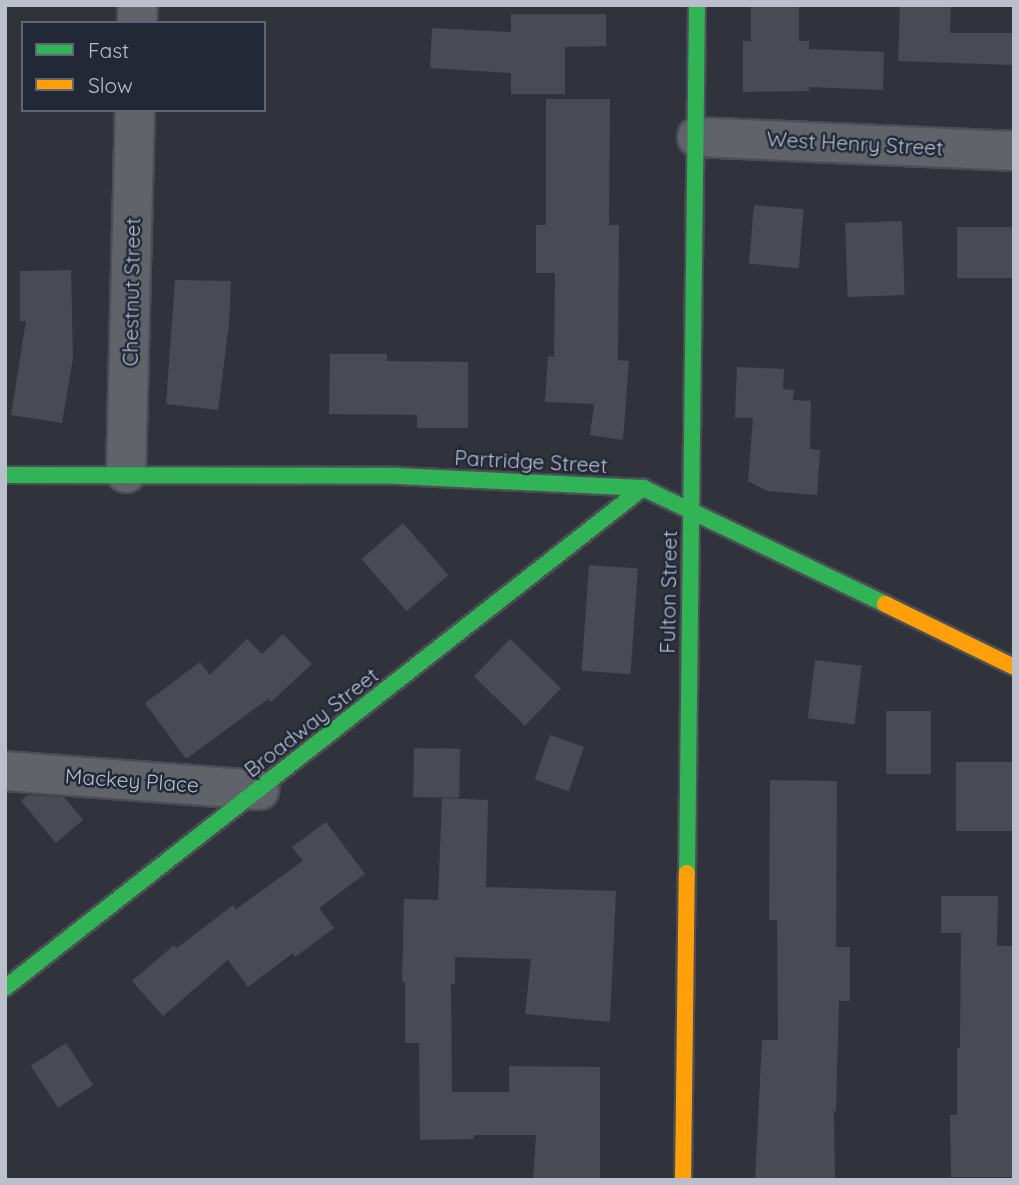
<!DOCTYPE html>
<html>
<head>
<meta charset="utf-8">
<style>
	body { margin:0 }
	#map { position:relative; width:1019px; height:1185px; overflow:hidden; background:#30333c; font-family:Quicksand,sans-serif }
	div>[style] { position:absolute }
	.building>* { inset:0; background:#484b53; transform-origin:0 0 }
	.roads { filter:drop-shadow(2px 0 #4c4e55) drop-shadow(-2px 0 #4c4e55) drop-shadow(0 2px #4c4e55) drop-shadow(0 -2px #4c4e55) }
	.street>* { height:38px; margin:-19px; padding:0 19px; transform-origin:19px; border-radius:19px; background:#60636a }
	.fast>* { height:16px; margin:-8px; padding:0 8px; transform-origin:8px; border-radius:8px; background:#30b455 }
	.slow>* { height:16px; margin:-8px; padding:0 8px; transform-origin:8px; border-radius:8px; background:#ff9f0a }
	span { translate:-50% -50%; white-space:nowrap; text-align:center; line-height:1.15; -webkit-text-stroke:5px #232837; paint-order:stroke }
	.street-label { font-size:21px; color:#bbbfcc }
	.frame { position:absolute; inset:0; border:7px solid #bbbfcc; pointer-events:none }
	.legend { position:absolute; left:21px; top:21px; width:245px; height:91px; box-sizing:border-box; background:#232837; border:2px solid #606473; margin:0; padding:9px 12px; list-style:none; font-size:21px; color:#bbbfcc }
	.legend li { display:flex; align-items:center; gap:14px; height:35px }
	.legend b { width:35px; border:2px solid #606473 }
</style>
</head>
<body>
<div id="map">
	<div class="building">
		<i style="clip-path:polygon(751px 5px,799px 5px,799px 41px,809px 41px,809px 49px,884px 52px,883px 90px,809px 87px,809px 91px,743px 92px,743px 41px,751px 41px)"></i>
		<i style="clip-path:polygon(900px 5px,951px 5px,950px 33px,1014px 33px,1014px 65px,898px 61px)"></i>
		<i style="clip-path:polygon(511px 14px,606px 14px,606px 46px,565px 47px,565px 94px,511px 94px,511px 73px,430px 68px,432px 28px,511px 32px)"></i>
		<i style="clip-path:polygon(546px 99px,610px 99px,609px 225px,619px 225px,618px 360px,629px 361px,623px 440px,590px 435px,594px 404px,545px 402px,548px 356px,554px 357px,555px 273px,536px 273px,536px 225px,546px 225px)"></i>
		<i style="left:754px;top:205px;width:50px;height:59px;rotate:5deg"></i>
		<i style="left:902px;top:221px;width:74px;height:57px;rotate:88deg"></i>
		<i style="left:957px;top:227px;width:57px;height:51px"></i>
		<i style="clip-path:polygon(71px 270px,73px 358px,62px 423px,11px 415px,26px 321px,20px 321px,20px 271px)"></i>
		<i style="clip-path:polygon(175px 280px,231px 281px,229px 324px,218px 410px,166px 404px)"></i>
		<i style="clip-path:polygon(330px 354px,387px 354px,387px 361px,468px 362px,468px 428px,417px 428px,417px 415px,329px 414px)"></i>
		<i style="clip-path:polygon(737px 367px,784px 369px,783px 389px,794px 390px,793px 400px,811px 401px,810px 449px,820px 450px,817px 495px,767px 491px,748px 481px,753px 418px,735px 418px)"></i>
		<i style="left:403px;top:523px;width:69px;height:55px;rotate:49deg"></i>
		<i style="left:589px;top:565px;width:49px;height:106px;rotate:4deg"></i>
		<i style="clip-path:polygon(283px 634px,312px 664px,271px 702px,268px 699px,186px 759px,145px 703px,200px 662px,210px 675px,247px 639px,262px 654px)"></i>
		<i style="left:510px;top:639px;width:71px;height:52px;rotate:44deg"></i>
		<i style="left:815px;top:660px;width:47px;height:59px;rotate:7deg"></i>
		<i style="left:886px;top:711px;width:45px;height:63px"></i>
		<i style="left:550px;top:735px;width:36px;height:47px;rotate:19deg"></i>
		<i style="left:414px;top:748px;width:46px;height:49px;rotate:1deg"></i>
		<i style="left:956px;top:762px;width:58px;height:69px"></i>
		<i style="clip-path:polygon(770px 780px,837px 781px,836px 947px,850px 947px,850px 1001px,839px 1001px,836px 1111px,834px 1111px,835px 1180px,755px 1180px,762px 1040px,778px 1040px,777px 920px,769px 920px)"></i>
		<i style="clip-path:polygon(28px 795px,64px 797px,83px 820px,56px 843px,21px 801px)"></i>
		<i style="clip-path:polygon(442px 798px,488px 800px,486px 887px,616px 891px,610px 1022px,525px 1014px,531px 959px,455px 957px,455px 984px,451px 984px,452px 1092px,509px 1092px,509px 1066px,600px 1067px,600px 1180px,533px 1180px,536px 1135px,474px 1135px,474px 1139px,420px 1140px,419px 1043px,405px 1043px,405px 982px,402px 982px,404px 899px,438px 900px)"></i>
		<i style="clip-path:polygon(326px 822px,365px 874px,319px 908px,334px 928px,295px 957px,293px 953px,248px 987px,228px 960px,163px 1016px,132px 981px,174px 945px,177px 948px,233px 905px,236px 909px,303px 861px,292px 847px)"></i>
		<i style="clip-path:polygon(941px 896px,998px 896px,997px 946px,1014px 946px,1014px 1177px,951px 1177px,950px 1115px,957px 1115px,957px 1048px,960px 1048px,961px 933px,941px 933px)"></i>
		<i style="left:66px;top:1043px;width:50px;height:42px;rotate:57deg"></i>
	</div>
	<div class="roads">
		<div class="street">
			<i style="left:137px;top:23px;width:18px;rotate:-87deg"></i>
			<i style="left:697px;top:137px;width:317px;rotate:2.5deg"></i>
			<i style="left:126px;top:473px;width:363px;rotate:-88.6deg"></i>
			<i style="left:5px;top:771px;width:255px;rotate:4.3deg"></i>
		</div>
		<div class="fast">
			<i style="left:5px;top:475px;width:393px;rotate:0.1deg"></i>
			<i style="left:398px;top:476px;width:245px;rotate:2.8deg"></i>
			<i style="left:643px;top:488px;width:268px;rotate:25.6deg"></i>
			<i style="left:687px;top:873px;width:868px;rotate:-89.34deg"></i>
			<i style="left:5px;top:988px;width:811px;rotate:-38.09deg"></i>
		</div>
		<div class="slow">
			<i style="left:885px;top:604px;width:144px;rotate:26deg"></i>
			<i style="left:683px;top:1180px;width:307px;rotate:-89.3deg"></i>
		</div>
	</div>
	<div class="street-label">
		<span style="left:855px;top:143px;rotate:3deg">West Henry Street</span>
		<span style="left:131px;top:292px;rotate:-89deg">Chestnut Street</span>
		<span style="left:531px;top:461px;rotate:3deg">Partridge Street</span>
		<span style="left:668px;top:592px;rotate:-89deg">Fulton Street</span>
		<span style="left:311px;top:722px;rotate:-38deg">Broadway Street</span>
		<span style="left:132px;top:780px;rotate:4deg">Mackey Place</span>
	</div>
	<div class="frame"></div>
	<ul class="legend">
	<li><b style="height:9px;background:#30b455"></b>Fast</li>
	<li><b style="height:9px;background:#ff9f0a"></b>Slow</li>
	</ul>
</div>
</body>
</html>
